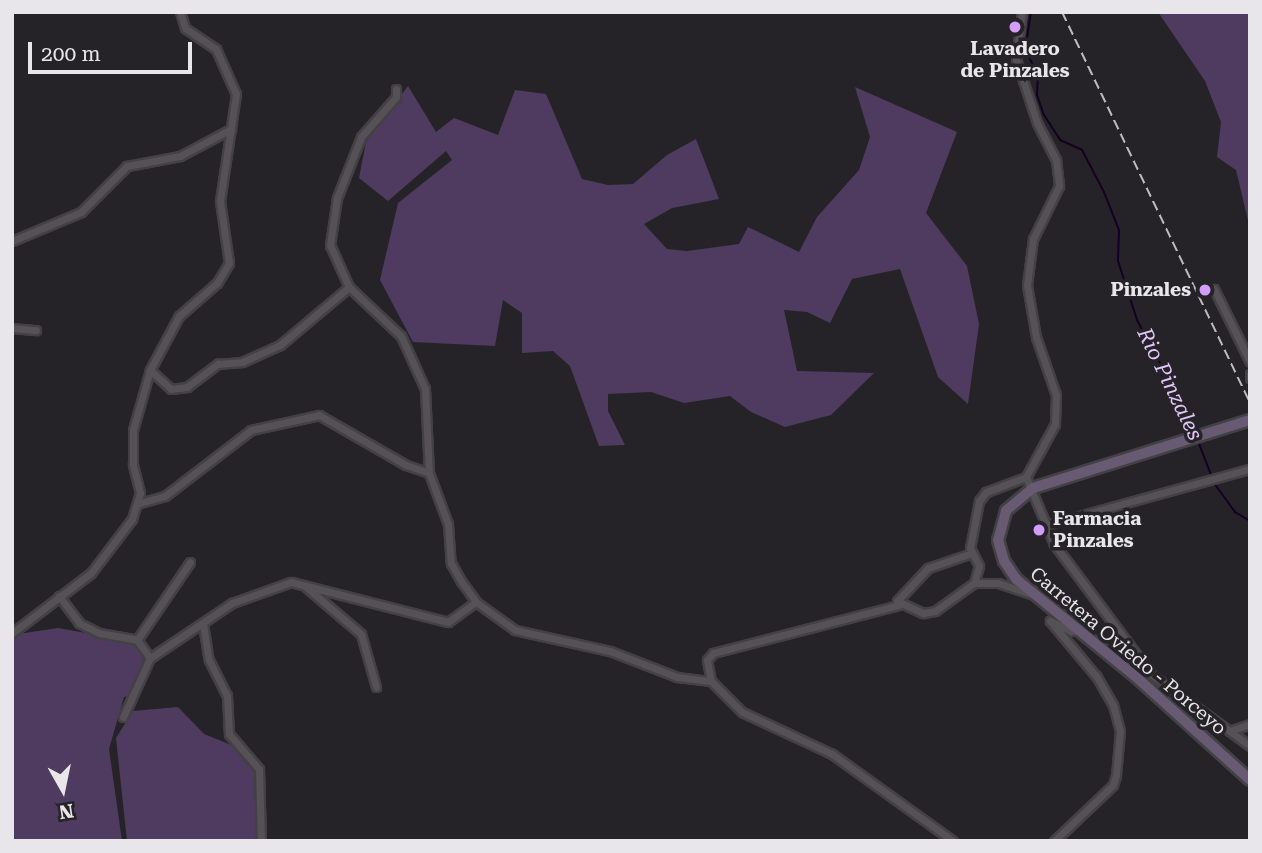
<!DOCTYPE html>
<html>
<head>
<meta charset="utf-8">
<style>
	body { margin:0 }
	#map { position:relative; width:1262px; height:853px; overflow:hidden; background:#262328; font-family:"Roboto Serif",serif }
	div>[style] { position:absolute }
	.green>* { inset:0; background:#4e3b5f }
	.stream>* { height:2px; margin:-1px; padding:0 1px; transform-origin:1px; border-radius:1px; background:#140022 }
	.roads { filter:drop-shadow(2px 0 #434145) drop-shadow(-2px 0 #434145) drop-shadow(0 2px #434145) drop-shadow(0 -2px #434145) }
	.street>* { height:7px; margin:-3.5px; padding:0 3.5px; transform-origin:3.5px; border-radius:3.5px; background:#555157 }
	.secondary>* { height:10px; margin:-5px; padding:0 5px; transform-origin:5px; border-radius:5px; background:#685a73 }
	.rail>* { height:2px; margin-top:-1px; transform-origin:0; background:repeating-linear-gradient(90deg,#bebcc0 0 10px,transparent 0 15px) }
	.dots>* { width:19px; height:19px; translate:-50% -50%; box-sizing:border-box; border:4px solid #262328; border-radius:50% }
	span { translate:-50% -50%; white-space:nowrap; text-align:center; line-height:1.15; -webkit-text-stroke:7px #262328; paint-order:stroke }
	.poi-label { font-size:19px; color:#e8e6ea; font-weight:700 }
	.right { translate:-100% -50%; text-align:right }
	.left { translate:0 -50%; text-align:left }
	.street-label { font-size:19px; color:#e8e6ea }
	.water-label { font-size:21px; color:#e3c7fb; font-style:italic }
	.frame { position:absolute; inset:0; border:14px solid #e8e6ea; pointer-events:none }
	.north { position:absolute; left:28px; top:755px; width:70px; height:70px; -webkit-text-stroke:5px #262328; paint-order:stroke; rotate:171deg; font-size:19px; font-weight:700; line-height:28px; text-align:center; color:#e8e6ea }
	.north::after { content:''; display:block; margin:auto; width:24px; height:32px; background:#e8e6ea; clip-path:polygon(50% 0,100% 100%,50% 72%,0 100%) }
	.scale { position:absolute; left:28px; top:42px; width:164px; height:32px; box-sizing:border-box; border:4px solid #e8e6ea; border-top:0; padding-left:9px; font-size:21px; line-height:24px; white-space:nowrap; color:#e8e6ea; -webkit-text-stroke:5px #262328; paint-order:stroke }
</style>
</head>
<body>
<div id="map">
	<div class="green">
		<i style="clip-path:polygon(1158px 12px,1250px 12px,1250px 229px,1236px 170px,1217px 157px,1221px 122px,1205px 81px)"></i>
		<i style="clip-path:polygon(408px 86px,436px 132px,454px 118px,498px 135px,515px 90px,546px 94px,582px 179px,608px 185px,633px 184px,667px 155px,696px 139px,719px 199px,672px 208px,644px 224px,667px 249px,687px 251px,739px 244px,748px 227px,799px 252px,817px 217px,859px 170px,870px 137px,855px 87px,957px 132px,926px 213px,967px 266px,979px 324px,968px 404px,938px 377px,900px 269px,852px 279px,830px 323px,807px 312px,784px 310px,797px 371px,874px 373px,831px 415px,785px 427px,751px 412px,730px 396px,684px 403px,651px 392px,608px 394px,608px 411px,625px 445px,599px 446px,570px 366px,553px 351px,522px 353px,522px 313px,503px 300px,495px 346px,413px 342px,380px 280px,398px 203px,452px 160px,446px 151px,388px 201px,359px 178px,366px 142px)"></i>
		<i style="clip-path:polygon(58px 628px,136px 642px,147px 658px,130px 696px,124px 697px,109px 749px,122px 841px,12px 841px,12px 635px)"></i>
		<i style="clip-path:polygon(178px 707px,204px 734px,239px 748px,250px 762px,256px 776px,260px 829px,257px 841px,127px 841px,116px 738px,133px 711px)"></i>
	</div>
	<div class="stream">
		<i style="left:1031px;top:12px;width:38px;rotate:99deg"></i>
		<i style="left:1025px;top:50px;width:27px;rotate:62deg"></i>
		<i style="left:1038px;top:74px;width:21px;rotate:93deg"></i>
		<i style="left:1037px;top:95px;width:21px;rotate:71deg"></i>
		<i style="left:1044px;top:115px;width:30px;rotate:57deg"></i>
		<i style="left:1060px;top:140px;width:24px;rotate:24deg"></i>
		<i style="left:1082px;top:150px;width:47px;rotate:62.4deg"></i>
		<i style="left:1104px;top:192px;width:41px;rotate:68.5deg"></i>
		<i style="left:1119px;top:230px;width:31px;rotate:92deg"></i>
		<i style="left:1118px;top:261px;width:62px;rotate:72.1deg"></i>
		<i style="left:1137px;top:320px;width:49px;rotate:61.9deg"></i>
		<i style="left:1160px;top:363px;width:17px;rotate:80deg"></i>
		<i style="left:1163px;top:380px;width:61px;rotate:58.4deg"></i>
		<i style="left:1198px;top:441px;width:40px;rotate:69deg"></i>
		<i style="left:1214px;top:483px;width:36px;rotate:54deg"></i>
		<i style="left:1235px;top:512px;width:17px;rotate:31deg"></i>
	</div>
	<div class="roads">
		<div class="street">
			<i style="left:1022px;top:12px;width:47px;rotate:97.3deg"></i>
			<i style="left:1016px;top:59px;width:67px;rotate:71.8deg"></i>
			<i style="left:1037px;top:123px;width:42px;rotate:62.8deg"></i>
			<i style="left:1056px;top:160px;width:26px;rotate:83deg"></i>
			<i style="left:1059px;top:186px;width:59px;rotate:116.1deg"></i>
			<i style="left:1033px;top:239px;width:46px;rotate:97.4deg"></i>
			<i style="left:1027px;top:285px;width:53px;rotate:80.2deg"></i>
			<i style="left:1036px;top:337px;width:61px;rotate:71deg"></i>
			<i style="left:1056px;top:395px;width:29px;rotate:92deg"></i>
			<i style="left:1055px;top:424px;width:60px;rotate:118.7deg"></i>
			<i style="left:1026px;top:477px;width:73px;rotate:67.3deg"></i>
			<i style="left:1054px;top:544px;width:162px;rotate:53.3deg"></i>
			<i style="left:1151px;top:674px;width:122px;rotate:36deg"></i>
			<i style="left:396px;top:89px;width:8px;rotate:90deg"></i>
			<i style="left:396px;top:97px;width:53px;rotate:131.2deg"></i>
			<i style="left:361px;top:137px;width:66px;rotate:111.5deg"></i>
			<i style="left:337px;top:198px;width:48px;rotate:98.5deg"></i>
			<i style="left:330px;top:245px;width:46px;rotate:65.7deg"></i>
			<i style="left:349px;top:287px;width:71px;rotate:43.3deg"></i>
			<i style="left:401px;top:336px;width:58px;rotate:65.6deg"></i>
			<i style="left:425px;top:389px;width:84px;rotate:87.3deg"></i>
			<i style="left:429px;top:473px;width:54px;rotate:69.6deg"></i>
			<i style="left:448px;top:524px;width:39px;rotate:86deg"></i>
			<i style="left:451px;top:563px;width:21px;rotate:61deg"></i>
			<i style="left:461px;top:581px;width:26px;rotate:54deg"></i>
			<i style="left:476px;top:602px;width:48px;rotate:35.7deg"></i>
			<i style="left:515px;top:630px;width:97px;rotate:12.5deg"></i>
			<i style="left:610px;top:651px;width:72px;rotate:21.2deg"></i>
			<i style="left:677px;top:677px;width:34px;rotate:7deg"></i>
			<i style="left:711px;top:681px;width:44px;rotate:45deg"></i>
			<i style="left:742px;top:712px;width:99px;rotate:25deg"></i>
			<i style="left:832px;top:754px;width:149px;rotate:35.7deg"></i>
			<i style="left:12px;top:241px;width:75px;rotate:-22.8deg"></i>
			<i style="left:81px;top:212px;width:65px;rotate:-45deg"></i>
			<i style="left:127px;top:166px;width:54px;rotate:-10.7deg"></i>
			<i style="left:180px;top:156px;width:58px;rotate:-27.9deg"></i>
			<i style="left:1214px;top:289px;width:81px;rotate:63.7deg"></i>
			<i style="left:12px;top:328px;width:24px;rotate:5deg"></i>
			<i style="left:150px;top:370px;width:28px;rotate:42deg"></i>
			<i style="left:171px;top:389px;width:16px;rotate:-7deg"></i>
			<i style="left:187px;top:387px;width:39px;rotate:-37deg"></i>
			<i style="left:218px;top:364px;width:24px;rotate:-5deg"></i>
			<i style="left:242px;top:362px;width:42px;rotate:-24.1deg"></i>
			<i style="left:280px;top:345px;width:90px;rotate:-40deg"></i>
			<i style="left:1250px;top:374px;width:4px;rotate:90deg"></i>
			<i style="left:1026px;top:477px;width:43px;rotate:159.4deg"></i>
			<i style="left:986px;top:492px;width:11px;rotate:128deg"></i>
			<i style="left:979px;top:501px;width:48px;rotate:100.8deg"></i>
			<i style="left:970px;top:548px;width:20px;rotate:63deg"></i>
			<i style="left:979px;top:566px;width:18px;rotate:106deg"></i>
			<i style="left:974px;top:583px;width:24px"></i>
			<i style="left:998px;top:583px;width:41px;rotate:18.4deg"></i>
			<i style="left:140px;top:503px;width:26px;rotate:-16deg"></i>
			<i style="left:165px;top:496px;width:108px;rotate:-37.5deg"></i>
			<i style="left:251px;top:430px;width:70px;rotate:-12.4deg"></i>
			<i style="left:319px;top:415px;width:100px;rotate:29.9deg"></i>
			<i style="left:406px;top:465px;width:24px;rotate:19deg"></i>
			<i style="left:1046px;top:525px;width:212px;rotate:-15.4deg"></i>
			<i style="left:972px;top:553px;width:46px;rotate:161.2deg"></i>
			<i style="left:928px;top:568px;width:45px;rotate:133.2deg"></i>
			<i style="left:897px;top:601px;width:29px;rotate:25deg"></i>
			<i style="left:923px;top:613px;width:12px;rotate:-9deg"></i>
			<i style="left:935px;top:611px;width:48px;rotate:-35.7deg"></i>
			<i style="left:306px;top:587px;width:72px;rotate:40.5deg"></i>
			<i style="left:361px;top:634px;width:55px;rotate:74.2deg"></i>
			<i style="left:59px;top:596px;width:34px;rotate:53deg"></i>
			<i style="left:79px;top:623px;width:22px;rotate:27deg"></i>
			<i style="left:99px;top:633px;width:39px;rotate:10deg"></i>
			<i style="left:137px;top:640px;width:22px;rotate:54deg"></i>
			<i style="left:203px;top:624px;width:36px;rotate:81deg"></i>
			<i style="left:209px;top:660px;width:40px;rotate:63.4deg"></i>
			<i style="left:227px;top:696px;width:38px;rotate:87deg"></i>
			<i style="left:229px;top:734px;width:46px;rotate:49.4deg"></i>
			<i style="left:259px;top:769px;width:72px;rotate:88.4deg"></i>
			<i style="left:12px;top:633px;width:99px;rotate:-37.2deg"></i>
			<i style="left:91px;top:573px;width:68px;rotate:-52.8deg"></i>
			<i style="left:132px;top:519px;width:27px;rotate:-73deg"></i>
			<i style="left:140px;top:493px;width:30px;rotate:-104deg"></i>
			<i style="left:133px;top:464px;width:34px;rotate:-90deg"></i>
			<i style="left:133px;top:430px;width:62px;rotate:-74.2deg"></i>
			<i style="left:150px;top:370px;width:61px;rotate:-61.8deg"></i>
			<i style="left:179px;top:316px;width:50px;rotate:-41deg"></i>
			<i style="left:217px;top:283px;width:23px;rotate:-59deg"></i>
			<i style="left:229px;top:263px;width:63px;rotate:-98.3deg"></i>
			<i style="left:220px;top:201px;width:108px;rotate:-81.5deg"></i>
			<i style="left:236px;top:94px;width:49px;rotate:-114deg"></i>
			<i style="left:216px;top:49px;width:37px;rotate:-146deg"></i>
			<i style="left:185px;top:28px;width:17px;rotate:-107deg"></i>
			<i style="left:137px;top:640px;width:94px;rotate:-55.8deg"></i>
			<i style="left:150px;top:658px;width:99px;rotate:-33.9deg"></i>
			<i style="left:232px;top:603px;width:63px;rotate:-19.6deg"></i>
			<i style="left:291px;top:582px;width:162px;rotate:14.3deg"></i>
			<i style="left:448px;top:622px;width:34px;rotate:-36deg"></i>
			<i style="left:711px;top:681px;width:21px;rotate:-101deg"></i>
			<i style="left:707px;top:660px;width:9px;rotate:-49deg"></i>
			<i style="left:713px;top:653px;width:192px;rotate:-14.5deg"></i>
			<i style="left:123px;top:717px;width:65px;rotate:-65.4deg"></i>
			<i style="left:1232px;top:730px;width:19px;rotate:-18deg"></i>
			<i style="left:1054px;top:841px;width:81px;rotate:-43.5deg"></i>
			<i style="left:1113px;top:785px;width:10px;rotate:-73deg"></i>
			<i style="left:1116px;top:775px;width:44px;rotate:-84.8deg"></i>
			<i style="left:1120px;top:731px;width:27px;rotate:-105deg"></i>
			<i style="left:1113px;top:705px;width:34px;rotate:-120deg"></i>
			<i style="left:1096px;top:676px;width:72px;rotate:-129.9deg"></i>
			<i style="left:1050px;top:621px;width:23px;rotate:25deg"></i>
			<i style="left:1071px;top:631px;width:8px;rotate:-7deg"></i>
		</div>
		<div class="secondary">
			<i style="left:1250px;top:420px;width:227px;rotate:162.6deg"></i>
			<i style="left:1033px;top:488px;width:35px;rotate:140deg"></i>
			<i style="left:1006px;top:511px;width:30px;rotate:105deg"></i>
			<i style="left:998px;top:540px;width:22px;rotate:74deg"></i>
			<i style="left:1004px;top:561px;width:22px;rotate:56deg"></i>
			<i style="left:1016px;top:579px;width:154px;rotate:39.2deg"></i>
			<i style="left:1135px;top:676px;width:155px;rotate:42.1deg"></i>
		</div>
	</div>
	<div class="rail">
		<i style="left:1062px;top:12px;width:434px;rotate:64.3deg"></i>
	</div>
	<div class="dots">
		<i style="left:1015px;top:27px;background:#d29dfd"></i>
		<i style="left:1205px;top:290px;background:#d29dfd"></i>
		<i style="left:1039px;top:530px;background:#d29dfd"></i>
	</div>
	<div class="poi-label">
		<span style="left:1015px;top:60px">Lavadero<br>de Pinzales</span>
		<span class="right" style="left:1191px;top:290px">Pinzales</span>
		<span class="left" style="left:1053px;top:530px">Farmacia<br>Pinzales</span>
	</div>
	<div class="street-label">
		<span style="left:1128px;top:651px;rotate:40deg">Carretera Oviedo - Porceyo</span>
	</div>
	<div class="water-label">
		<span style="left:1170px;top:384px;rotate:64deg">Rio Pinzales</span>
	</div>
	<div class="frame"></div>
	<div class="north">N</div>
	<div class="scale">200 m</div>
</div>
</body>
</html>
